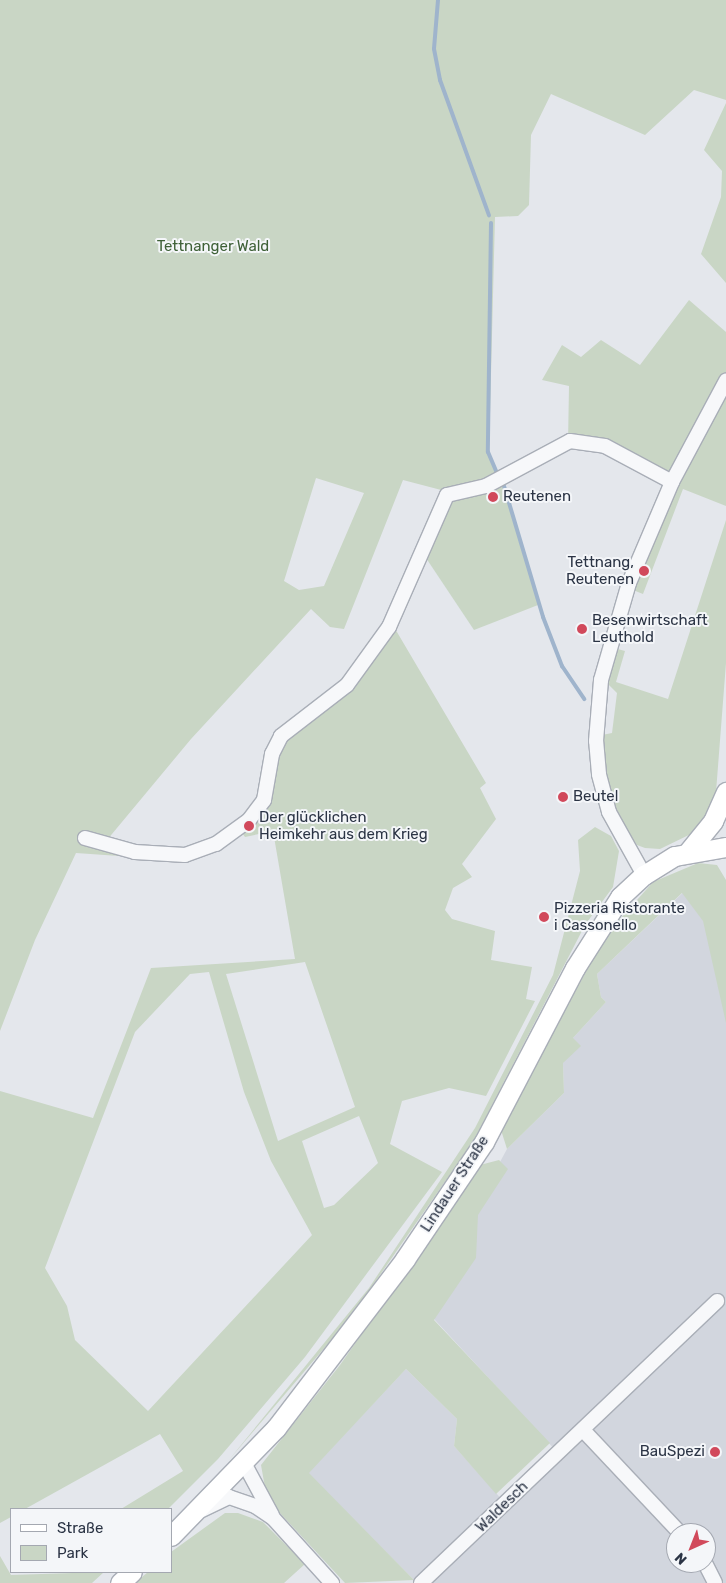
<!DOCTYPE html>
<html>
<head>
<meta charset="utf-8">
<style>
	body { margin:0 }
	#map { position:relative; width:726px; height:1583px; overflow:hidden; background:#e4e7ec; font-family:Rubik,sans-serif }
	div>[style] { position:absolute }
	.built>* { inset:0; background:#d2d6de }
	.green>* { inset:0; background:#c9d6c5 }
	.stream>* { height:4px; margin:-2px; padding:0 2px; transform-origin:2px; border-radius:2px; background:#9fb4cc }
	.roads { filter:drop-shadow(1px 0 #a9aeb7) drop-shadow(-1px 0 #a9aeb7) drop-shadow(0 1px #a9aeb7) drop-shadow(0 -1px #a9aeb7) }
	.minor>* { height:14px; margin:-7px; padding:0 7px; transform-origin:7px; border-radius:7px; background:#f7f8fa }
	.secondary>* { height:19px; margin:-9.5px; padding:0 9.5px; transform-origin:9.5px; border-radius:9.5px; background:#fff }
	.dots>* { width:14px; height:14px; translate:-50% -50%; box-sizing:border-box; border:2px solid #f4f6f9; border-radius:50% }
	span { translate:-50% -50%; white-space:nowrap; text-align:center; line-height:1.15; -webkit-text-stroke:4px #f4f6f9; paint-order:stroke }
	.park-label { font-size:15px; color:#3f6138 }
	.poi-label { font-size:15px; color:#2b3445 }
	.left { translate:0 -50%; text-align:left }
	.right { translate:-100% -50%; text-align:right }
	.street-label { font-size:15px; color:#2b3445 }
	.legend { position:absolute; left:10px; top:1508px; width:162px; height:65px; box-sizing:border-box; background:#f4f6f9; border:1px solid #a4a8b1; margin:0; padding:6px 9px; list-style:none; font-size:15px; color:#2b3445 }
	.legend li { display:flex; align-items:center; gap:10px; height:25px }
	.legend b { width:25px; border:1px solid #a4a8b1 }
	.north { position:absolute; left:666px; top:1523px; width:50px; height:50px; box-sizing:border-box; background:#f4f6f9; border:1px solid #a4a8b1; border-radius:50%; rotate:224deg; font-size:14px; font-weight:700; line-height:20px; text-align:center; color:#2b3445 }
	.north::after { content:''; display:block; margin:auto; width:18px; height:22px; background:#d1495b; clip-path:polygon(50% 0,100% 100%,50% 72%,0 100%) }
</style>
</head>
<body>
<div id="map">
	<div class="built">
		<i style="clip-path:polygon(evenodd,690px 886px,726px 980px,726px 1583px,429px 1583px,469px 1530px,414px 1580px,308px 1473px,406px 1369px,457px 1419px,454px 1446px,505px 1503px,558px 1453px,410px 1293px,487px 1186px,507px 1149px,564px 1093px,563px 1063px,573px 1038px,606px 1002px,601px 997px,597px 974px,690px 886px,676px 1533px,706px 1533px,706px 1563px,676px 1563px,676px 1533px)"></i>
	</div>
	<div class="green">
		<i style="clip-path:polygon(evenodd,0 0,726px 0,726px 100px,694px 90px,645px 135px,551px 94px,531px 135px,529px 205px,518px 216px,495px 217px,489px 453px,500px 477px,445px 491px,403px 480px,344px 629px,330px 627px,311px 609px,191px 739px,107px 840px,125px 852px,119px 856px,76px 853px,35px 940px,0 1031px,0 0,316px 478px,364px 493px,324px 586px,299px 590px,284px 581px,316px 478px)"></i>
		<i style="clip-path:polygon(726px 103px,726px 283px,701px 254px,721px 197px,722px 171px,704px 150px)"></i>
		<i style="clip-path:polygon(689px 300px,726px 332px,726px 372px,672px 470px,662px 474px,608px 445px,568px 443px,569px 386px,542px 380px,562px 345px,581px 357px,601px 340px,640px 365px)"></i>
		<i style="clip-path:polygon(726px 394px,726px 506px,683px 489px,643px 594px,633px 590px,676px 486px)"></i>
		<i style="clip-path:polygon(505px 484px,538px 605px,474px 630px,424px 555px,448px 503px)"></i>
		<i style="clip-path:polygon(726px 520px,726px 663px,715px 805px,695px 832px,660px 849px,645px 848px,637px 845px,614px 813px,606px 781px,602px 735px,612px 733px,617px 693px,605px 681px,614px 648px,625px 651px,616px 682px,668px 699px)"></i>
		<i style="clip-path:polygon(evenodd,394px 627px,486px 783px,480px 788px,496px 819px,462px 864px,472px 877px,453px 888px,445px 910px,452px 919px,495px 931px,491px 960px,532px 967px,526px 999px,535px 1001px,486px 1096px,449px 1088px,402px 1101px,390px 1144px,442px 1172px,305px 1357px,218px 1459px,168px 1509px,121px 1509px,183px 1471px,160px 1434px,25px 1509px,11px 1509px,11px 1517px,0 1523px,0 1091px,93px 1118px,151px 968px,295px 959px,273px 831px,245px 837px,240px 830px,251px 820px,277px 745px,324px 707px,394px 627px,305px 962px,355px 1107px,278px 1141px,226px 974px,305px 962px,394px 627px,209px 972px,244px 1092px,271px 1161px,312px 1235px,148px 1411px,75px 1340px,67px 1306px,45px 1268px,135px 1032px,190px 974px,209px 972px,394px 627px,359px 1116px,378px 1163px,334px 1205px,324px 1208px,302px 1141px,359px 1116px)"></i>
		<i style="clip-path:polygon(595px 827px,611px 836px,619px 851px,613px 887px,585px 925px,474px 1140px,350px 1318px,228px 1461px,369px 1288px,475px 1128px,553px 975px,580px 871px,578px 840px)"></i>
		<i style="clip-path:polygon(698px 863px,717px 865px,726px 880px,726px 1023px,703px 921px,682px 893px,597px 974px,601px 997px,606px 1002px,573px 1038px,581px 1046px,563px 1063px,564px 1093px,507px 1149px,501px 1130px,605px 936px,653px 882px)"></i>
		<i style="clip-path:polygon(499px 1160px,508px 1169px,478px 1215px,476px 1258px,434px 1320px,550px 1443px,496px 1494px,454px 1446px,457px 1419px,406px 1369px,309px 1473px,414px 1580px,345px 1583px,279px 1512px,266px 1493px,261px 1465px,340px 1365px,480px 1165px)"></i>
		<i style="clip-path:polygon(225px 1513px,238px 1513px,263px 1522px,305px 1564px,284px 1583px,135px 1583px,148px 1572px,171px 1572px,171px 1552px)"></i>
		<i style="clip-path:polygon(0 1556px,11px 1575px,104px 1572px,92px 1583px,0 1583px)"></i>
	</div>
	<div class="stream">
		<i style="left:438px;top:0;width:49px;rotate:94.7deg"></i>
		<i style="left:434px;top:49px;width:32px;rotate:79deg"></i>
		<i style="left:440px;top:80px;width:144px;rotate:70.1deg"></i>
		<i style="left:491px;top:223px;width:229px;rotate:90.8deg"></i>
		<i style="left:488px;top:452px;width:21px;rotate:67deg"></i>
		<i style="left:504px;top:486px;width:137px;rotate:73.4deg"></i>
		<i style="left:543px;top:617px;width:53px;rotate:68.8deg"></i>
		<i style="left:562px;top:666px;width:40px;rotate:56deg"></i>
	</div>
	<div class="roads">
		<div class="minor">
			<i style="left:85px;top:838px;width:52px;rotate:15.6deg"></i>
			<i style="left:135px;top:852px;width:50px;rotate:3.4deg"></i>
			<i style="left:185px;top:855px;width:33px;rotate:-20deg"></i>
			<i style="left:216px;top:844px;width:41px;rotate:-36deg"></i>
			<i style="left:249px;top:820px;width:25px;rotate:-53deg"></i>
			<i style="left:264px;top:800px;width:47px;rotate:-80.1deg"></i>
			<i style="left:272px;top:754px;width:20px;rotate:-63deg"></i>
			<i style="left:281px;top:736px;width:83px;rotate:-37.7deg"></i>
			<i style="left:347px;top:685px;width:72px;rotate:-54.1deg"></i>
			<i style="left:389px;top:627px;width:144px;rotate:-66.3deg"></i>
			<i style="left:447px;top:495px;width:40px;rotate:-13deg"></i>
			<i style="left:486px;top:486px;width:95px;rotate:-28.2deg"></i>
			<i style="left:570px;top:441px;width:35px;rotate:8deg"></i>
			<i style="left:605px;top:446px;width:76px;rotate:28.2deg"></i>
			<i style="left:644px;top:875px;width:72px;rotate:-119.1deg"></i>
			<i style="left:609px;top:812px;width:39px;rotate:-105deg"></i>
			<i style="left:599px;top:774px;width:33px;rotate:-95deg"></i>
			<i style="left:596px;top:741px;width:61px;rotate:-85.3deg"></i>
			<i style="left:601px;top:680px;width:101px;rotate:-73.9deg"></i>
			<i style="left:629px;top:583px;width:110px;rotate:-66.9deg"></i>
			<i style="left:672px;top:482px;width:115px;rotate:-61.9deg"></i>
			<i style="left:583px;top:1430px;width:141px;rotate:46.7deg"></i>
			<i style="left:244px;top:1463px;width:59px;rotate:61.7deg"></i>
			<i style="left:202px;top:1510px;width:30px;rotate:-26deg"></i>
			<i style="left:229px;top:1497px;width:28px;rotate:19deg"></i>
			<i style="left:255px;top:1506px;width:22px;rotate:34deg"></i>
			<i style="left:273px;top:1518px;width:88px;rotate:47.8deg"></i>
			<i style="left:705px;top:1563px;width:22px;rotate:63deg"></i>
			<i style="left:421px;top:1583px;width:409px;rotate:-43.6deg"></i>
		</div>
		<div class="secondary">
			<i style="left:688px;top:852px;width:40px;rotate:-51deg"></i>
			<i style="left:713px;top:821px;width:32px;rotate:-66deg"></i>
			<i style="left:171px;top:1536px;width:151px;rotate:-45.8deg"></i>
			<i style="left:276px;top:1428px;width:213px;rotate:-52.6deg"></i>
			<i style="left:405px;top:1259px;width:141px;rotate:-56deg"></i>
			<i style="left:484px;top:1142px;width:196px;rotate:-62.4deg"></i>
			<i style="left:575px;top:968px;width:84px;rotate:-57.6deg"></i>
			<i style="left:620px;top:897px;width:33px;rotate:-43deg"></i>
			<i style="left:644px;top:875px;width:36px;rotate:-32deg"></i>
			<i style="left:675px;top:856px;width:52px;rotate:-10deg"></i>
			<i style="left:120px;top:1583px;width:16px;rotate:-43deg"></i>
		</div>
	</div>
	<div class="dots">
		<i style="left:493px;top:497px;background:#d1495b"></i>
		<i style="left:644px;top:571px;background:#d1495b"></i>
		<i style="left:582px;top:629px;background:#d1495b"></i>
		<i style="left:563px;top:797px;background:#d1495b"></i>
		<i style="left:249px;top:826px;background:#d1495b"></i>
		<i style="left:544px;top:917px;background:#d1495b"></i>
		<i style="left:715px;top:1452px;background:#d1495b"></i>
	</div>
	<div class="park-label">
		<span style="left:213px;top:247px">Tettnanger Wald</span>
	</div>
	<div class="poi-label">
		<span class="left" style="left:503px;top:497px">Reutenen</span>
		<span class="right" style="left:634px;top:571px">Tettnang,<br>Reutenen</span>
		<span class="left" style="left:592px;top:629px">Besenwirtschaft<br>Leuthold</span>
		<span class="left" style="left:573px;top:797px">Beutel</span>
		<span class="left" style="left:259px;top:826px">Der glücklichen<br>Heimkehr aus dem Krieg</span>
		<span class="left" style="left:554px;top:917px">Pizzeria Ristorante<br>i Cassonello</span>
		<span class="right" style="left:705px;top:1452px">BauSpezi</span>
	</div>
	<div class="street-label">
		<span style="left:455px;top:1184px;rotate:-57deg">Lindauer Straße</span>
		<span style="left:502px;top:1507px;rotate:-44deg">Waldesch</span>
	</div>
	<ul class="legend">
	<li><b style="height:6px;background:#fff"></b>Straße</li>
	<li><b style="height:14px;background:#c9d6c5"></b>Park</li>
	</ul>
	<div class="north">N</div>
</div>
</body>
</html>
